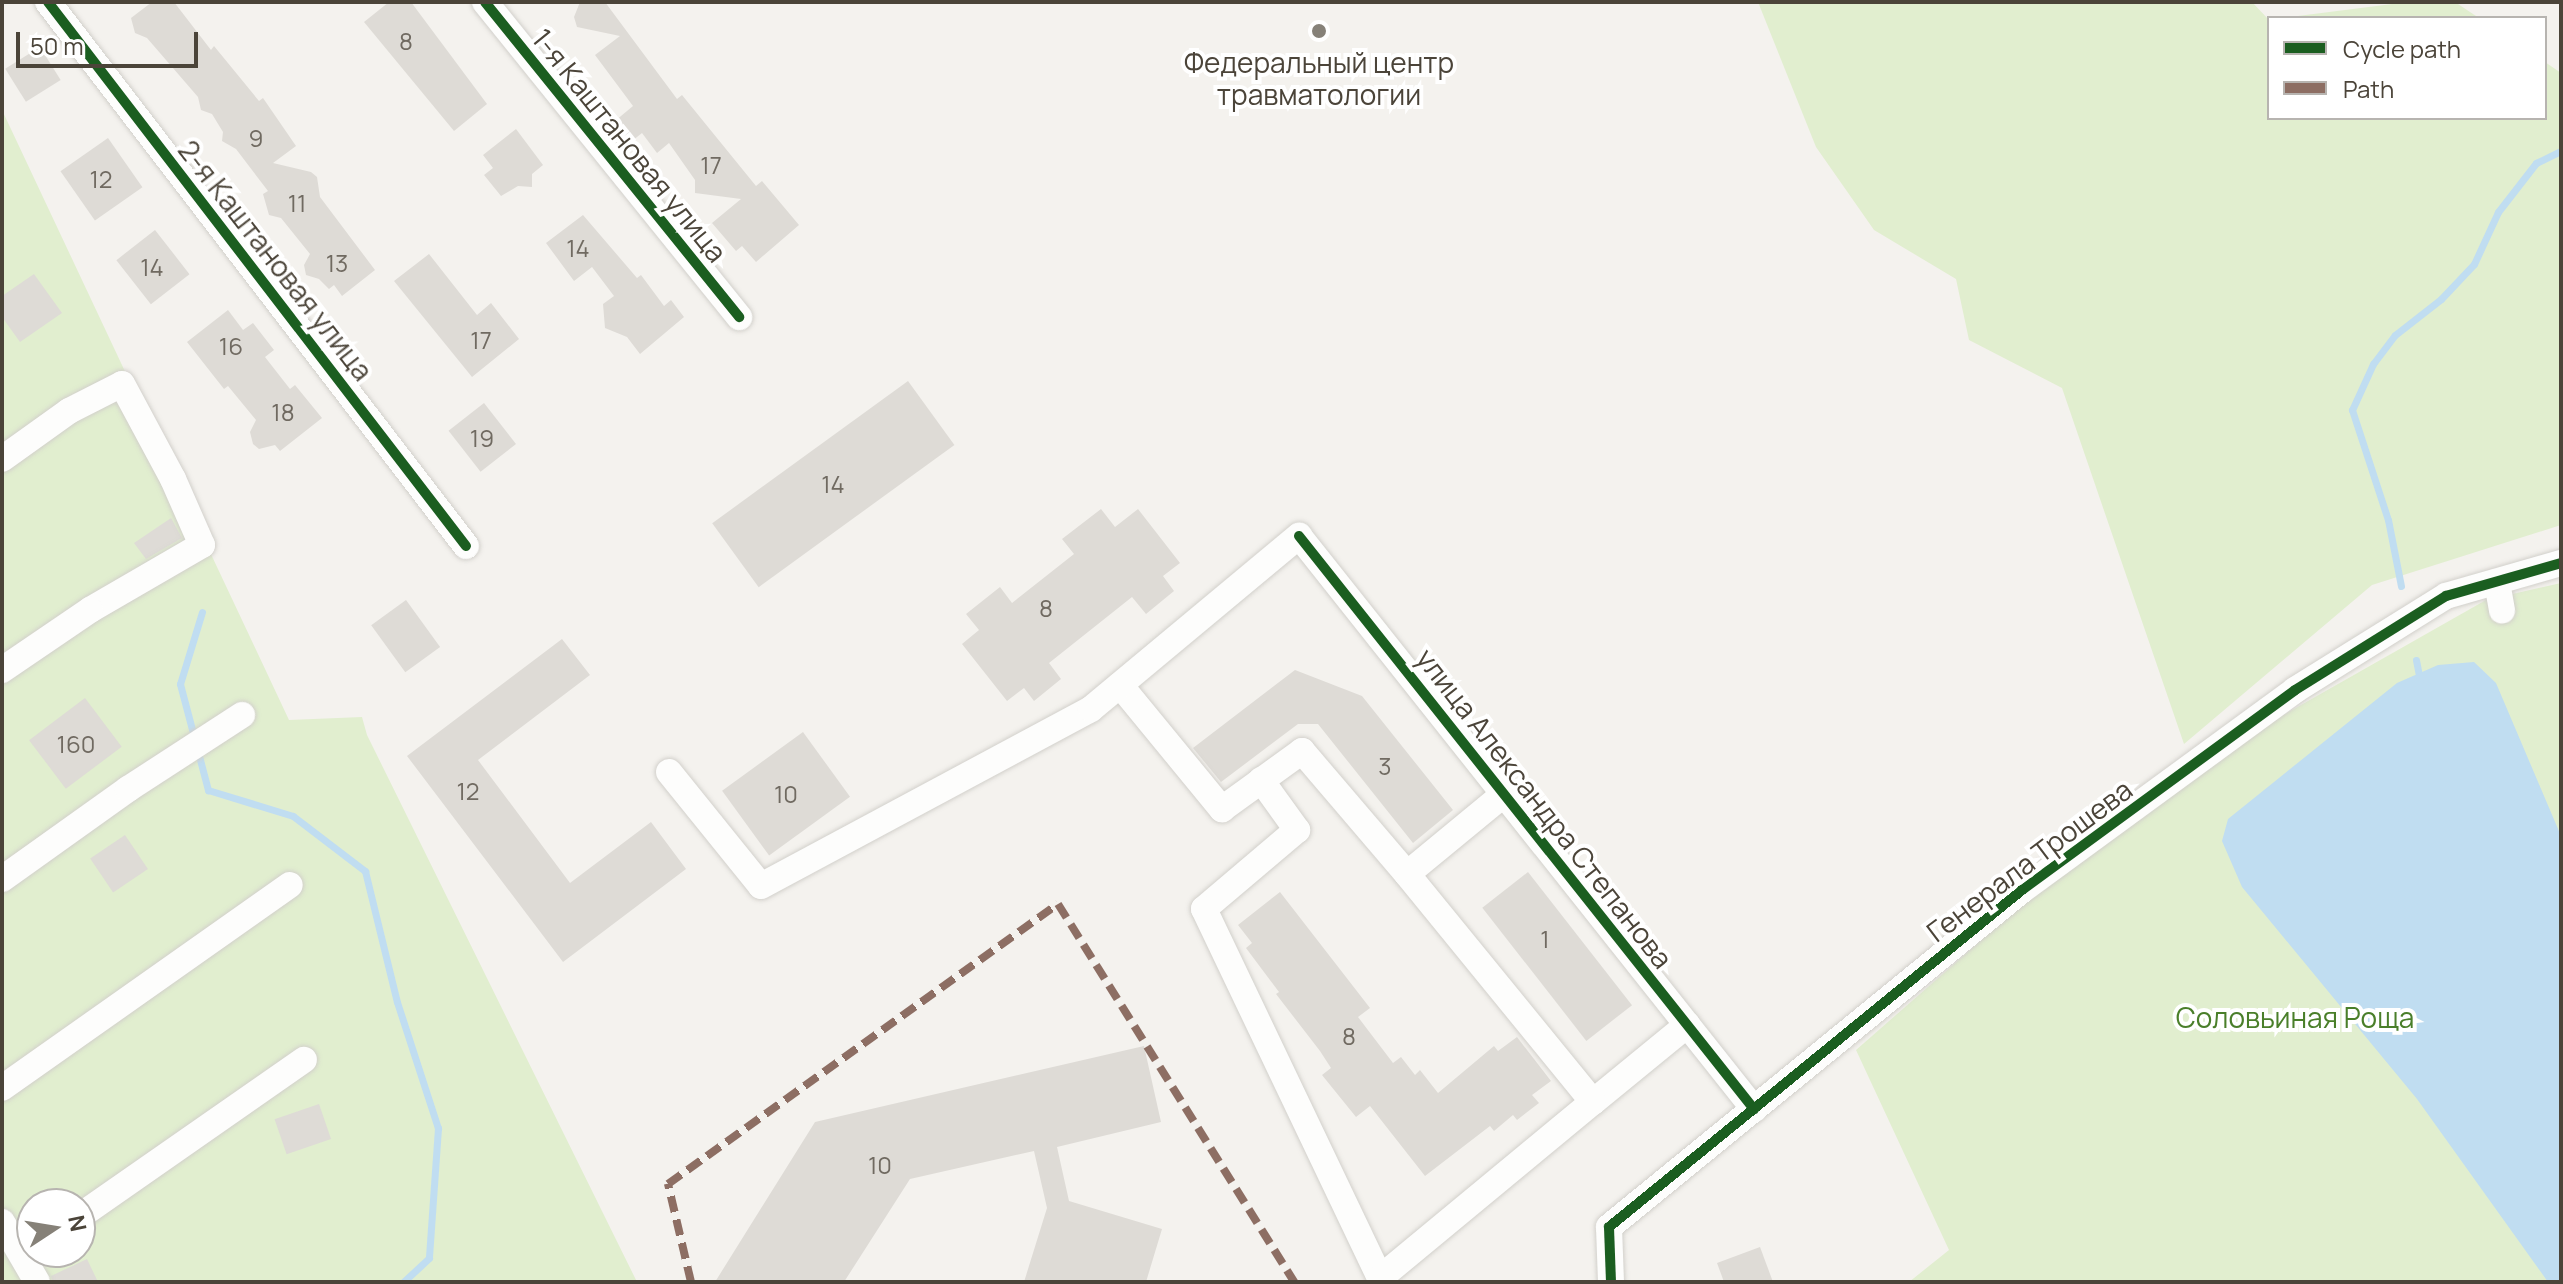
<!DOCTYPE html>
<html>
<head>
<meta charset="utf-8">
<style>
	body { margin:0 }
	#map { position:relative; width:2563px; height:1284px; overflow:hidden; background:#f4f2ee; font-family:Manrope,sans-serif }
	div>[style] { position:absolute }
	.green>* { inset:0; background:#e1eecf }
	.water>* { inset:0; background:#c0ddf1 }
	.stream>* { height:7px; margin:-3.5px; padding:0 3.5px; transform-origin:3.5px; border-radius:3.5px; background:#c0ddf1 }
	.building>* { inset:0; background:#dedbd6; transform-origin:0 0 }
	.roads { filter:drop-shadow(0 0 2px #d2d0cb) drop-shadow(0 0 2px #d2d0cb) }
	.minor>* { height:26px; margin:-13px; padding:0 13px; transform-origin:13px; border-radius:13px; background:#fdfdfc }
	.quiet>* { height:8px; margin-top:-4px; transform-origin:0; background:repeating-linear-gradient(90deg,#8d6e63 0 16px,transparent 0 24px) }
	.cycleway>* { height:10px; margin:-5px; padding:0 5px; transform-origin:5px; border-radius:5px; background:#1b5e20 }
	.dots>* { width:22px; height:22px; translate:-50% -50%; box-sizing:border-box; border:4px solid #fff; border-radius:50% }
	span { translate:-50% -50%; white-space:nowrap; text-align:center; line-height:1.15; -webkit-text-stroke:8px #fff; paint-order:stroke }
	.number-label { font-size:24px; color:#706a61 }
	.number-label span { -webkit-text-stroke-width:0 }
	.poi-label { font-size:28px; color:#4b4439 }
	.street-label { font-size:28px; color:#4b4439 }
	.park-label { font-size:28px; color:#4a7f2a }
	.frame { position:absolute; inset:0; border:4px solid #4b4439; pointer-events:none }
	.legend { position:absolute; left:2267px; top:16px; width:280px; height:104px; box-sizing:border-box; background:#fff; border:2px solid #b7b4b0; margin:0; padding:10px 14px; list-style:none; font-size:24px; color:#4b4439 }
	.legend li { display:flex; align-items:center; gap:16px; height:40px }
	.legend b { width:40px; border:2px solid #b7b4b0 }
	.north { position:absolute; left:16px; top:1188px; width:80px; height:80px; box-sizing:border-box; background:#fff; border:2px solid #b7b4b0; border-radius:50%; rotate:78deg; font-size:22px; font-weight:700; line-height:32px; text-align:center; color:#4b4439 }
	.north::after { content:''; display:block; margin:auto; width:28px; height:36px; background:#868178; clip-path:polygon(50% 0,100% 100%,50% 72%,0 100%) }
	.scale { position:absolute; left:16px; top:32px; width:182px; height:36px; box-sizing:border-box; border:4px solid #4b4439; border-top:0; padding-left:10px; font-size:24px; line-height:28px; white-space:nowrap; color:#4b4439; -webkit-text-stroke:6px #fff; paint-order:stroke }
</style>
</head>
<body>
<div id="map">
	<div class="green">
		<i style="clip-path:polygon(1758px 2px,2252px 2px,2269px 20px,2269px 118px,2545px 118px,2545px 62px,2561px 73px,2561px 525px,2372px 585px,2184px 744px,2062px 388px,1969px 340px,1956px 279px,1874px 230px,1816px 147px)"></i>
		<i style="clip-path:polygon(2408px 2px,2455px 2px,2479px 18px,2283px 18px)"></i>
		<i style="clip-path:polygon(evenodd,2px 110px,289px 720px,362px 717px,367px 735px,637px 1282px,2px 1282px,2px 110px,32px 1204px,80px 1204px,80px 1252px,32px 1252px,32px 1204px)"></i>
		<i style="clip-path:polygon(2561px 583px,2561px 1282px,1909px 1282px,1949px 1250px,1856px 1050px,2155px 788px,2486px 600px)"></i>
	</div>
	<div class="water">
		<i style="clip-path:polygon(2474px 662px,2496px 683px,2561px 836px,2561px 1282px,2548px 1282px,2417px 1099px,2242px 887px,2222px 841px,2228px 819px,2397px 683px,2438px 665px)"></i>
	</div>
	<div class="stream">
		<i style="left:2401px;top:586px;width:67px;rotate:-101.1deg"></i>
		<i style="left:2388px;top:520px;width:116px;rotate:-108.1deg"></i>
		<i style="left:2352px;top:410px;width:51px;rotate:-65.5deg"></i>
		<i style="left:2373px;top:364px;width:36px;rotate:-53deg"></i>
		<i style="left:2395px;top:335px;width:58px;rotate:-38deg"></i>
		<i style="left:2441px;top:299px;width:48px;rotate:-46.7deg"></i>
		<i style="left:2474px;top:264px;width:57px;rotate:-65.2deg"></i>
		<i style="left:2498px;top:212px;width:62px;rotate:-52.2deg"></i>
		<i style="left:2536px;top:163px;width:28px;rotate:-26deg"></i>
		<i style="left:202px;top:612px;width:75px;rotate:107deg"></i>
		<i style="left:180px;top:684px;width:110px;rotate:75.2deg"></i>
		<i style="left:208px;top:790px;width:89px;rotate:17deg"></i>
		<i style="left:293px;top:816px;width:91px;rotate:37.4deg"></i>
		<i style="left:365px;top:871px;width:135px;rotate:76.3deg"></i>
		<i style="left:397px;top:1002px;width:133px;rotate:72deg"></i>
		<i style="left:438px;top:1128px;width:130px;rotate:94deg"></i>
		<i style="left:429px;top:1258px;width:35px;rotate:137deg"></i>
		<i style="left:2416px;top:660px;width:21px;rotate:79deg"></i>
	</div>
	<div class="building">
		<i style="clip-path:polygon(152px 2px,174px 2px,211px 50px,214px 46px,259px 101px,263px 98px,296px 146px,273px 163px,311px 172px,317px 177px,320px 197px,375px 270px,342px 296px,334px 285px,329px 289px,319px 279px,306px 275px,304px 265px,310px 254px,281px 218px,269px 215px,263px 194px,268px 191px,236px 149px,222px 141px,223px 132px,212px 114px,201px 110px,198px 97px,147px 38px,135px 33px,131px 18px)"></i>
		<i style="clip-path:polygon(389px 2px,411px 2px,487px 104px,454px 131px,364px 22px)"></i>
		<i style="clip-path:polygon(580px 2px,605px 2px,677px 99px,682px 95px,756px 186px,762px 181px,799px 225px,756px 262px,742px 246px,736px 251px,712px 223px,741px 199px,695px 193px,695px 180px,669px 143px,657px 153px,642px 133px,632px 141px,615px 121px,633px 106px,595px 55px,620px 36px,577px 27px,574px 17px)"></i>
		<i style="left:40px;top:47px;width:39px;height:41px;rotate:58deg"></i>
		<i style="clip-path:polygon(516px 129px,543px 165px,532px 174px,532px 187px,518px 186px,501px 196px,484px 175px,493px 168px,483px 155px)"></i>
		<i style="left:108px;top:138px;width:60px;height:58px;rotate:55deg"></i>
		<i style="clip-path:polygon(583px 215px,637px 278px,641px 275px,664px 306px,671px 300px,684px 317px,640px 354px,627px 337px,605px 328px,603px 304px,614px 296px,592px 267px,574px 281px,546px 243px)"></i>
		<i style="left:155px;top:230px;width:56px;height:49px;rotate:52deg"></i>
		<i style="clip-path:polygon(429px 254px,477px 315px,491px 303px,519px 339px,472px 377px,394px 281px)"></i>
		<i style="clip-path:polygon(34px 274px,62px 313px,20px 342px,2px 317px,2px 296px)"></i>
		<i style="clip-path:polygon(228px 310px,243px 330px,253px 323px,274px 350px,265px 357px,290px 389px,295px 385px,322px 418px,280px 451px,275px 445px,259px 449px,253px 444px,250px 432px,256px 420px,228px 386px,224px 389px,187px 342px)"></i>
		<i style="left:908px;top:381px;width:79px;height:242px;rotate:54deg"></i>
		<i style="left:484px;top:403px;width:52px;height:45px;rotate:52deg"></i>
		<i style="clip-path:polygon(1101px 509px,1115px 527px,1138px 509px,1180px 563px,1163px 576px,1174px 591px,1146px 614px,1132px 597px,1049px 663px,1061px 679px,1034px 701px,1024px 688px,1007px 701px,962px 644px,979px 630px,966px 614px,1000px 587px,1012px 603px,1074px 554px,1062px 539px)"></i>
		<i style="clip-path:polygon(171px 518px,182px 538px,146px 559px,134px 543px)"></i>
		<i style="left:406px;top:600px;width:58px;height:43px;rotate:54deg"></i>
		<i style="clip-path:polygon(562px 639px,590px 675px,478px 760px,570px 883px,651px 822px,686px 869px,563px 962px,407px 756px)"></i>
		<i style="clip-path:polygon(1295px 670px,1362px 696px,1453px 810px,1413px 843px,1318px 724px,1298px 724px,1221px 782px,1193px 748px)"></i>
		<i style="left:85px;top:698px;width:61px;height:70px;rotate:53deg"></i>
		<i style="left:803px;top:732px;width:80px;height:100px;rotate:54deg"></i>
		<i style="left:125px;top:835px;width:41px;height:42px;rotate:56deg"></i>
		<i style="left:1528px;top:872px;width:169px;height:58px;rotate:52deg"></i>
		<i style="clip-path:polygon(1280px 892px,1370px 1008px,1358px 1017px,1393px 1063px,1401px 1057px,1415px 1075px,1420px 1070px,1438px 1093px,1494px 1046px,1498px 1051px,1517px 1037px,1551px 1081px,1532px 1095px,1539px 1103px,1517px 1120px,1513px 1115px,1494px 1131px,1490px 1126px,1425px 1176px,1370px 1106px,1356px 1117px,1322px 1075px,1331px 1068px,1320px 1051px,1276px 994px,1279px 992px,1246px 948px,1252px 943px,1238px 925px)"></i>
		<i style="clip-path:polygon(1144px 1046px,1161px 1122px,1057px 1147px,1069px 1201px,1162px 1229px,1146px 1282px,1024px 1282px,1047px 1208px,1034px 1151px,910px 1179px,844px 1282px,715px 1282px,815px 1122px)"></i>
		<i style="left:319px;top:1104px;width:37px;height:47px;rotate:71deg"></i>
		<i style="clip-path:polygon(1760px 1247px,1773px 1282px,1724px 1282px,1717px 1263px)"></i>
		<i style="clip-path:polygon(87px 1259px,98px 1282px,53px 1282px,51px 1276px)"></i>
	</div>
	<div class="roads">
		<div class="minor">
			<i style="left:48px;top:2px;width:686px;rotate:52.46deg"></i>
			<i style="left:485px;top:2px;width:405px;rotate:51.1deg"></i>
			<i style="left:2px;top:459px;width:82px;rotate:-35.6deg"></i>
			<i style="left:69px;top:411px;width:59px;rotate:-27deg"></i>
			<i style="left:122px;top:384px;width:108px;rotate:61.8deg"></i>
			<i style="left:173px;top:479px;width:72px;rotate:66.3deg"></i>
			<i style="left:202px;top:545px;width:129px;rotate:149.9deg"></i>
			<i style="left:90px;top:610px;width:107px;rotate:145.7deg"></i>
			<i style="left:2497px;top:582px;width:29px;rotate:80deg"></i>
			<i style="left:1120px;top:685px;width:161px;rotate:50.6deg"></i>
			<i style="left:1222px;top:809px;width:99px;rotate:-35.9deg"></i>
			<i style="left:1302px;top:751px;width:162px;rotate:49.5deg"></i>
			<i style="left:1407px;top:874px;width:126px;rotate:-39.5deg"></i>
			<i style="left:669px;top:772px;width:146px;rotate:51.1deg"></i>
			<i style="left:761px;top:886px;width:374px;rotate:-28.2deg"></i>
			<i style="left:1091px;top:709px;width:271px;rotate:-39.8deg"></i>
			<i style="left:1299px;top:536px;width:732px;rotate:51.55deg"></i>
			<i style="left:1261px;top:780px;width:62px;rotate:54.2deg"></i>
			<i style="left:1297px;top:830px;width:122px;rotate:139.7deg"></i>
			<i style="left:1204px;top:909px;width:413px;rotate:64.5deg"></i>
			<i style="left:2px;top:879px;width:155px;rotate:-35.5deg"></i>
			<i style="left:128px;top:789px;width:136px;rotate:-33deg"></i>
			<i style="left:2px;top:1088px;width:352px;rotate:-35.2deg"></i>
			<i style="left:1593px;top:1102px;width:122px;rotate:-39.3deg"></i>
			<i style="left:80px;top:1216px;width:273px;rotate:-34.9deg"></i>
			<i style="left:2px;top:1222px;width:69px;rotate:59.7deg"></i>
			<i style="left:1380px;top:1278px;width:276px;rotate:-39.6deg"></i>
			<i style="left:1593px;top:1102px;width:294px;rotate:-129.2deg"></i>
			<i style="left:1611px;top:1282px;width:55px;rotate:-92.1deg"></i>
			<i style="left:1609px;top:1227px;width:533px;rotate:-39.21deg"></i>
			<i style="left:2022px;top:890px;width:338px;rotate:-36.2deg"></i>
			<i style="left:2295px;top:690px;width:178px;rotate:-31.9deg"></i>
			<i style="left:2446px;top:596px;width:120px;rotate:-16deg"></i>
		</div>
	</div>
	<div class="quiet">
		<i style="left:691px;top:1282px;width:101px;rotate:-103.2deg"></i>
		<i style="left:668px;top:1184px;width:480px;rotate:-35.7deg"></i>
		<i style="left:1058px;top:904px;width:446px;rotate:58deg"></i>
	</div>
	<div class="cycleway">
		<i style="left:48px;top:2px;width:686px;rotate:52.46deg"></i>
		<i style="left:485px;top:2px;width:405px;rotate:51.1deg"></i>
		<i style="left:1299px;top:536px;width:732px;rotate:51.55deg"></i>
		<i style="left:1611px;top:1282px;width:55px;rotate:-92.1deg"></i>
		<i style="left:1609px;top:1227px;width:533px;rotate:-39.21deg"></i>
		<i style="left:2022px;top:890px;width:338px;rotate:-36.2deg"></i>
		<i style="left:2295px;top:690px;width:178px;rotate:-31.9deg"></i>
		<i style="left:2446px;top:596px;width:120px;rotate:-16deg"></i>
	</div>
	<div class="dots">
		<i style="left:1319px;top:31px;background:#868178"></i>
	</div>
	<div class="number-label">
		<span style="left:406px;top:41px">8</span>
		<span style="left:256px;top:138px">9</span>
		<span style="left:711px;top:165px">17</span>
		<span style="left:101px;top:179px">12</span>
		<span style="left:297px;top:203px">11</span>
		<span style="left:578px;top:248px">14</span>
		<span style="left:337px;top:263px">13</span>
		<span style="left:152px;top:267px">14</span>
		<span style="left:481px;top:340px">17</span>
		<span style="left:231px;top:346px">16</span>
		<span style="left:283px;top:412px">18</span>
		<span style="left:482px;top:438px">19</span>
		<span style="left:833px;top:484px">14</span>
		<span style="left:1046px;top:608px">8</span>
		<span style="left:76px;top:744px">160</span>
		<span style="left:1385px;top:766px">3</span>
		<span style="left:468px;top:791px">12</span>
		<span style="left:786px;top:794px">10</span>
		<span style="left:1545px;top:939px">1</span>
		<span style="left:1349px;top:1036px">8</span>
		<span style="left:880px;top:1165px">10</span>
	</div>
	<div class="poi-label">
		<span style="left:1319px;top:78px">Федеральный центр<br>травматологии</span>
	</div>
	<div class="street-label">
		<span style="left:630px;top:145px;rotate:51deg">1-я Каштановая улица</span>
		<span style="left:276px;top:260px;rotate:52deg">2-я Каштановая улица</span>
		<span style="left:1545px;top:808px;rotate:52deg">улица Александра Степанова</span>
		<span style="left:2029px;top:860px;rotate:-37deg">Генерала Трошева</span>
	</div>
	<div class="park-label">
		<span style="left:2295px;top:1017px">Соловьиная Роща</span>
	</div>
	<div class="frame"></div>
	<ul class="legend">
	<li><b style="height:10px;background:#1b5e20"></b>Cycle path</li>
	<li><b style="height:10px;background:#8d6e63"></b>Path</li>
	</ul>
	<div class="north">N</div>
	<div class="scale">50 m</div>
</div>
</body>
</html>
